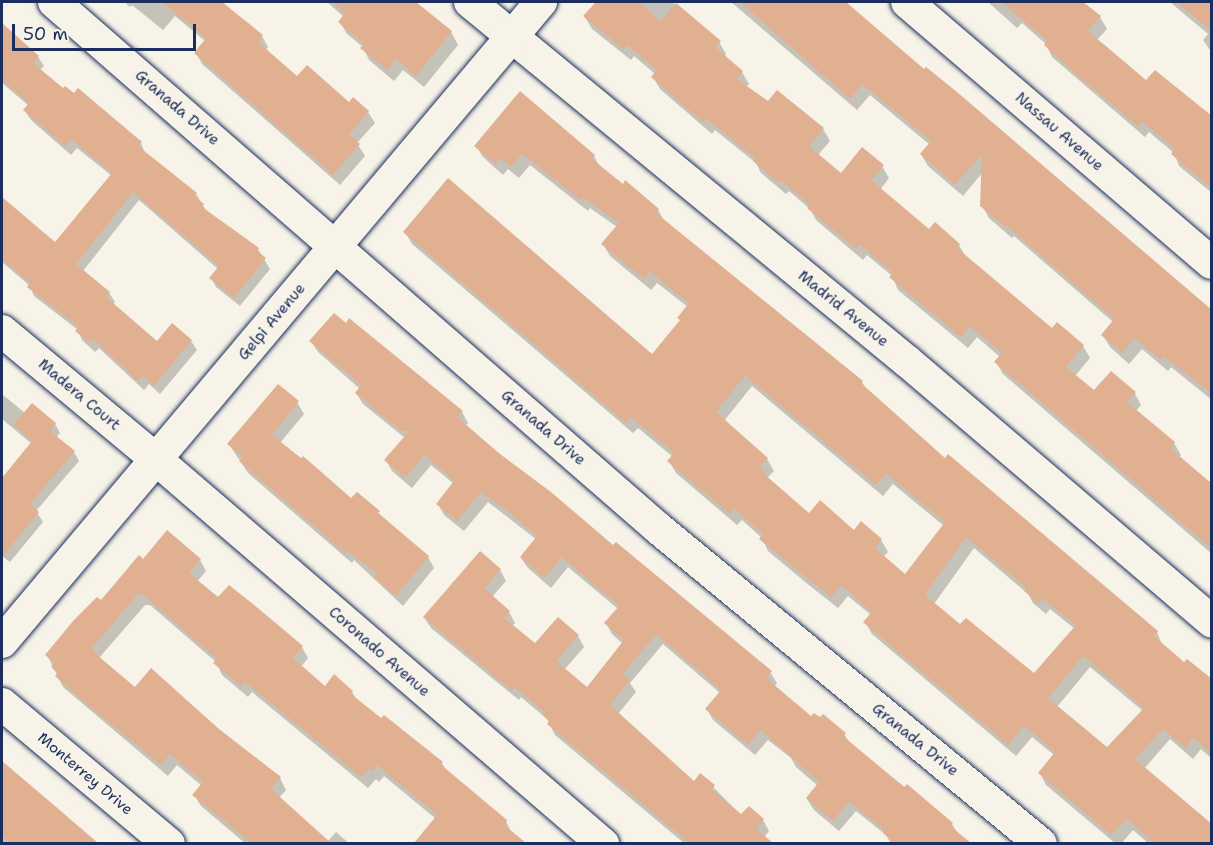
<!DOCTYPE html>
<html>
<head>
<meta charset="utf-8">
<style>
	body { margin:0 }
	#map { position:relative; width:1213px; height:845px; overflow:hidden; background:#f7f3e8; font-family:"Shantell Sans",sans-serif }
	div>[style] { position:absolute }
	.shadow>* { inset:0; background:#0003 }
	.building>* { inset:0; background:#e0b091 }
	.roads { filter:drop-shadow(0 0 2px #1b2f5e) drop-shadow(0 0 2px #1b2f5e) }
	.minor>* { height:32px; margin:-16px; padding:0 16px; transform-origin:16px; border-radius:16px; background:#f7f3e8 }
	span { translate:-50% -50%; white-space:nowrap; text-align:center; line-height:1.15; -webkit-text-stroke:6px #f7f3e8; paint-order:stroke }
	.street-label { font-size:15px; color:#1b2f5e }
	.frame { position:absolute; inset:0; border:3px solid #1b2f5e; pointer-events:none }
	.scale { position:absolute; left:12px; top:24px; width:184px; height:27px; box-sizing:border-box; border:3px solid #1b2f5e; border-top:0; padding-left:8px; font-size:18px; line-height:21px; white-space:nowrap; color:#1b2f5e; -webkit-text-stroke:4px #f7f3e8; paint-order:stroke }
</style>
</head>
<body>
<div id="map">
	<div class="shadow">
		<i style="clip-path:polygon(124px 2px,224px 2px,222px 4px,262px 36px,268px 47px,266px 50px,297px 78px,349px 104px,353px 99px,368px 112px,375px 123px,357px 143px,365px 156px,340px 185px,202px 64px,196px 53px,205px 41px,175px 16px,163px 30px,132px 5px,130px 7px)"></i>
		<i style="clip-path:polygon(327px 2px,414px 2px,451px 32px,458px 45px,424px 87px,403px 70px,394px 81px,369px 60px,363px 47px,347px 34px,340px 22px,344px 17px)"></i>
		<i style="clip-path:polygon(598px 2px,672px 2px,719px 42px,726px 54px,724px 57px,742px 72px,749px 84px,746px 87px,768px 103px,823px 129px,830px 141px,818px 155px,841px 175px,882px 166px,889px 178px,880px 190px,930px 231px,959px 245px,966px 257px,1052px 330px,1083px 346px,1090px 358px,1075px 376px,1095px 392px,1134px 392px,1141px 405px,1136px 411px,1174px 443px,1181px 455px,1178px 458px,1208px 483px,1212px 478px,1212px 554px,1003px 374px,996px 362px,1000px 357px,977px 337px,968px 348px,898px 290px,892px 276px,867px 255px,863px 260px,816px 220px,810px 209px,789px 191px,786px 194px,761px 173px,756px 163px,715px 130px,712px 134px,660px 89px,653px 77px,655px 74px,634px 56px,631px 60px,592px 29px,585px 17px)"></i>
		<i style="clip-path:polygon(731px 2px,843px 2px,1212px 311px,1212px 400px,1171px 367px,1168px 371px,1142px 349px,1129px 364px,1110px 347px,1103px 335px,1113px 322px,1014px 236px,1012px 238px,989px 218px,982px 205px,983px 172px,963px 196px,928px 166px,921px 154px,930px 145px,870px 95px,857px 110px)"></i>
		<i style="clip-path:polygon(988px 2px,1081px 2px,1100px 17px,1107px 29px,1097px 40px,1146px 82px,1212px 116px,1212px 193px,1179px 166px,1174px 153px,1149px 132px,1145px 137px,1052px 57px,1046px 44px,1022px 23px,1017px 28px)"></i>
		<i style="clip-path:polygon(1170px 2px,1212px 2px,1212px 53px,1203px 40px,1208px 34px)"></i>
		<i style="clip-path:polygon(2px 31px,38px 57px,44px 66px,40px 70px,64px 90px,141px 143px,145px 153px,196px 194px,207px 212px,258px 249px,270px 269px,240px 306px,216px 287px,211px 278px,218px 269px,139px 200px,83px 271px,109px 293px,115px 302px,112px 305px,157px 343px,191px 341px,197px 350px,160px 394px,149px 384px,144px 390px,99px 348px,95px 352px,82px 340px,78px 330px,34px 296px,30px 286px,2px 262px,2px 199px,55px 244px,112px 176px,77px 148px,71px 155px,31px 120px,25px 111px,29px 106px,2px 83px)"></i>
		<i style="clip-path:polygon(evenodd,476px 146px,594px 156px,601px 169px,658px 210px,665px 222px,862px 382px,867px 390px,946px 460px,1157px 632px,1162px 645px,1185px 664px,1212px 681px,1212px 759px,1201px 749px,1193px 759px,1170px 739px,1144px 769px,1212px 835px,1212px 844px,1149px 844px,1133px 830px,1121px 844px,1116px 844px,1046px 785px,1040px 773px,1054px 755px,1032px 737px,1016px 756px,872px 634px,865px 622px,871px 615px,848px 596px,838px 608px,810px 586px,768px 551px,762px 538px,742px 520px,737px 525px,676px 473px,669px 461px,673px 457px,638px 428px,633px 433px,412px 244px,405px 232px,652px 356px,681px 321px,688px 307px,657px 283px,651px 290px,610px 256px,603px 244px,617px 227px,590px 208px,588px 211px,530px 165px,519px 178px,508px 169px,503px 175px,483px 157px,476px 146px,752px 386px,883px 496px,893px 484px,944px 526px,906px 576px,883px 557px,888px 552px,881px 540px,861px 523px,854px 532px,809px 515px,767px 478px,774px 471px,767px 459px,724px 421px,752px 386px,476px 146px,974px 548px,1028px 594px,1033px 603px,1046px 614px,1050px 609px,1075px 629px,1034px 675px,961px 626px,934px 604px,974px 548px,476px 146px,1090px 667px,1143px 711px,1108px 749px,1057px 707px,1090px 667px)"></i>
		<i style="clip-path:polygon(311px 341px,462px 412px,468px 423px,465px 426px,770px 672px,777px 683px,774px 687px,811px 718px,844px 734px,851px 745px,952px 824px,958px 834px,969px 844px,891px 844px,886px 835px,856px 811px,839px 831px,814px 810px,807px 799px,818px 786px,796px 767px,791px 758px,768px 740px,755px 755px,713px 720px,707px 709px,720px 693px,663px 644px,630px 683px,636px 692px,618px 714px,694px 783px,701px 775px,742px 816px,749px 808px,763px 820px,769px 831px,763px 839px,767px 844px,685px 844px,555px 735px,547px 719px,521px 697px,519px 700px,431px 628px,424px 617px,500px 570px,506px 581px,492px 597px,509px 612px,515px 623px,512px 626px,536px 645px,578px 636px,584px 647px,564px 670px,587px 689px,623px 644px,612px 634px,606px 623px,618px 609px,568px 567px,551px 588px,528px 568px,521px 558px,537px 540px,488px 502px,464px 531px,444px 515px,438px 504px,454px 484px,431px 465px,412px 488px,392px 471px,386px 460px,405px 438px,363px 404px,356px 393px,360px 389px,318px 352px)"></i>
		<i style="clip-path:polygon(2px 394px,25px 413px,55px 424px,60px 433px,56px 438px,74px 452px,79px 461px,36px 511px,43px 522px,10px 562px,3px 557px,2px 559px,2px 481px,32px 444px,2px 419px)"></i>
		<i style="clip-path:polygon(297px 402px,304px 414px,280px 443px,352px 500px,357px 494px,428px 557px,434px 568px,403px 606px,354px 560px,352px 563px,248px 473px,229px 444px)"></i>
		<i style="clip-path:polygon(200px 560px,206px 571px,197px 582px,218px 599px,302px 647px,308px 658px,301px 667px,325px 688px,352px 692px,358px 702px,442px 763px,447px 772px,506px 821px,512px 834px,523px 844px,425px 844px,422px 837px,436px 819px,384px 776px,379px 782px,376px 779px,368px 788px,252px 692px,248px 697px,222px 675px,216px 662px,150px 605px,145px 605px,99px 658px,135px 689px,218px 730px,280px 778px,286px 790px,279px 798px,327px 842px,336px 832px,350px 844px,246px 844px,201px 806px,194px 795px,202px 786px,177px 765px,168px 776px,63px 687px,47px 655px,143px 561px)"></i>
		<i style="clip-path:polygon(2px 762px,96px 844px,2px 844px)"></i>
	</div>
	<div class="building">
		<i style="clip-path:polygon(162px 2px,222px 2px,263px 35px,258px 42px,297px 76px,307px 65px,349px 102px,353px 97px,369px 111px,349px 135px,360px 144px,333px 175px,194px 53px,206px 38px)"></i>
		<i style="clip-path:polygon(332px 2px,416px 2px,452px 31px,416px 76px,396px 59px,387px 70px,360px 48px,364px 44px,338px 22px,345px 13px)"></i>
		<i style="clip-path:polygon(596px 2px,639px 2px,661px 21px,676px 3px,721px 41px,715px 47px,743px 71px,737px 79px,768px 101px,777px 90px,824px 128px,809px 146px,841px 173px,862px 147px,884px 165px,871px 180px,929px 229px,935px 222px,960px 244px,957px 248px,1052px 328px,1057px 322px,1084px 345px,1066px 367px,1094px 390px,1111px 371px,1136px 392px,1127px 402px,1175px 442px,1170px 448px,1212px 484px,1212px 549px,994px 362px,1002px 353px,970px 326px,961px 337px,889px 277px,893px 273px,859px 244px,856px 249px,807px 208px,810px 205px,781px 180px,779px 183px,753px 161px,755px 158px,707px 119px,704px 123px,651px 77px,657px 70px,627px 45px,623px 49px,583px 16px)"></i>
		<i style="clip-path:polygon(740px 2px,846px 2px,924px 69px,926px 67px,957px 92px,1212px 310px,1212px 394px,1164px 356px,1161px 360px,1134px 338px,1122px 353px,1101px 335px,1114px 319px,1006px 225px,1005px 227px,980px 206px,982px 154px,955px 185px,920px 154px,931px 141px,862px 84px,850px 99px)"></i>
		<i style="clip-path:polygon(1001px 2px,1083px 2px,1101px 16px,1088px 31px,1146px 80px,1155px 70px,1212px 116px,1212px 189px,1171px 154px,1175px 149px,1142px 121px,1138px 126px,1079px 77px,1044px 45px,1047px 40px)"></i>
		<i style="clip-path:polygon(1176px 2px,1212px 2px,1212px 31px)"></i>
		<i style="clip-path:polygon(2px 23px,39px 56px,33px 63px,63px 88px,65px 86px,74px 93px,78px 88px,142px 142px,138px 146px,197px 193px,194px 196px,204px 204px,202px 207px,259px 248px,257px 251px,266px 258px,234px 298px,209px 278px,219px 266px,133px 192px,76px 264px,110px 292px,106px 297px,157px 341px,172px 323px,192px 340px,154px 386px,143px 376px,138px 381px,93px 339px,90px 343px,75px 331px,79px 327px,27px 287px,30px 283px,2px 259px,2px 197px,55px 242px,112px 173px,71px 139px,65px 146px,23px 110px,29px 103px,2px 80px)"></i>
		<i style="clip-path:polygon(evenodd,520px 91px,595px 155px,592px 159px,623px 184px,625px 180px,659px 209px,656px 213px,863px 381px,861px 383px,945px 458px,948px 454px,1158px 631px,1154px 636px,1184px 662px,1187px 659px,1212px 679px,1212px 754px,1193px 738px,1186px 748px,1163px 729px,1135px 759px,1212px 824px,1212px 843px,1155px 843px,1126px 819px,1111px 835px,1038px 773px,1055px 752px,1024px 726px,1008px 745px,863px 622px,872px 612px,841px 585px,831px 597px,802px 574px,759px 539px,763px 534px,734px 509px,730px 514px,667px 461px,674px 453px,631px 417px,626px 423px,403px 232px,448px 178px,652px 354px,680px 320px,677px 318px,689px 303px,650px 272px,644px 279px,601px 244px,619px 223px,583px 197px,581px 200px,522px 154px,511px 167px,500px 158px,496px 164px,474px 146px,520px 91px,745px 376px,876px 485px,886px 473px,945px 522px,905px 574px,875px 548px,882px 539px,861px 521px,854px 530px,820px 500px,809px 513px,764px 474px,766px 472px,760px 467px,768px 458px,716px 412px,745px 376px,520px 91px,966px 537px,1027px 588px,1024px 591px,1039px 603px,1042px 598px,1076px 625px,1034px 673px,966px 618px,960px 624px,925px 595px,966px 537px,520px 91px,1083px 656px,1144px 708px,1107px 747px,1048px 698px,1083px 656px)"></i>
		<i style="clip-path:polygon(334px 313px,346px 323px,349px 318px,463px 411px,457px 417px,500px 454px,551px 492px,613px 545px,616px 542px,772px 671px,766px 678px,811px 716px,814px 713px,820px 717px,823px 714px,846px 733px,843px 736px,904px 787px,907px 784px,953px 823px,950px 826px,971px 843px,895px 843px,883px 833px,885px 831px,849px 801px,833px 821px,806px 798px,819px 782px,761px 730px,748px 745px,705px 709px,721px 690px,656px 634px,623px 674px,630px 680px,610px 705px,694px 781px,700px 773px,715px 785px,712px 790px,741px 814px,749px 806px,764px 819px,756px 829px,773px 843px,690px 843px,676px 832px,547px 724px,549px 721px,543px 715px,545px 713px,515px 687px,512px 691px,423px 617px,480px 551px,501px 569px,484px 588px,510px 611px,504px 618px,535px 643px,558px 617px,579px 635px,556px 661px,587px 687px,624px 640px,604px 623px,619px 606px,562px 557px,544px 578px,520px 557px,537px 536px,505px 509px,481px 492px,457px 521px,436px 504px,454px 481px,425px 455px,405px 478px,384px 460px,410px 430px,401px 431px,355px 393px,361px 385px,309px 341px)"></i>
		<i style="clip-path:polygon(278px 384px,299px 401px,272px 435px,301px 458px,303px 456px,351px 498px,357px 492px,380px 511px,378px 513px,429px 556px,396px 596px,374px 577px,377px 574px,347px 550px,345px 553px,239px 461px,243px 457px,227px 444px)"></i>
		<i style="clip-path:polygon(32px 403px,56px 423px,50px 431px,75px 451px,30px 504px,39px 512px,2px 557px,2px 478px,32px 441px,13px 425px)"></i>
		<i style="clip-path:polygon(167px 530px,201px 559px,189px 573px,218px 597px,229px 585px,259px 609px,303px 646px,293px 658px,325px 686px,334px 674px,353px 691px,351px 694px,381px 718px,384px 715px,443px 762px,440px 764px,507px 820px,504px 825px,526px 843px,414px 843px,437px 815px,377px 765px,372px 771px,369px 769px,361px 777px,245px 682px,241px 686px,213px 663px,217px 659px,142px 594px,138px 594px,92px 648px,97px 655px,135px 687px,151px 668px,219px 729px,281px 777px,271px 789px,331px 843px,252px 843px,192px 795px,203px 782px,170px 754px,161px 765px,90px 707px,55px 676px,58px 673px,51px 667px,55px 663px,45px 655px,73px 621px,97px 597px,101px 600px,139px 555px,143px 559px)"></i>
		<i style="clip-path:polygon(2px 761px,55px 806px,98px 843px,11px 843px,2px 836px)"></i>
	</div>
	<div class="roads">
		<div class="minor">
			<i style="left:54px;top:2px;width:802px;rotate:41.06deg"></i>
			<i style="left:659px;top:529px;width:495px;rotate:39.5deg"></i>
			<i style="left:470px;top:2px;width:567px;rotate:39.42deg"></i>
			<i style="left:908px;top:362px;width:400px;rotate:40.5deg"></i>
			<i style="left:907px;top:2px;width:401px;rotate:40.6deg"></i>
			<i style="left:2px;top:331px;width:202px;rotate:39.8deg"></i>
			<i style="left:157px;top:460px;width:589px;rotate:40.73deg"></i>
			<i style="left:2px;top:642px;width:837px;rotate:-49.9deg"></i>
			<i style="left:2px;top:704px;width:218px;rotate:40deg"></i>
		</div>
	</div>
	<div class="street-label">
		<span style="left:177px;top:108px;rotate:41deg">Granada Drive</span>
		<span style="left:1059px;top:132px;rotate:41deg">Nassau Avenue</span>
		<span style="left:843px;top:309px;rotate:39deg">Madrid Avenue</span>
		<span style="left:272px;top:322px;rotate:-50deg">Gelpi Avenue</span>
		<span style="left:79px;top:395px;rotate:40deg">Madera Court</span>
		<span style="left:543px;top:428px;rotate:41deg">Granada Drive</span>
		<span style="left:379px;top:652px;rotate:41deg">Coronado Avenue</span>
		<span style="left:915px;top:740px;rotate:39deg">Granada Drive</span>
		<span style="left:85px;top:774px;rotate:40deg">Monterrey Drive</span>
	</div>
	<div class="frame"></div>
	<div class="scale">50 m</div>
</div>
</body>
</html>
